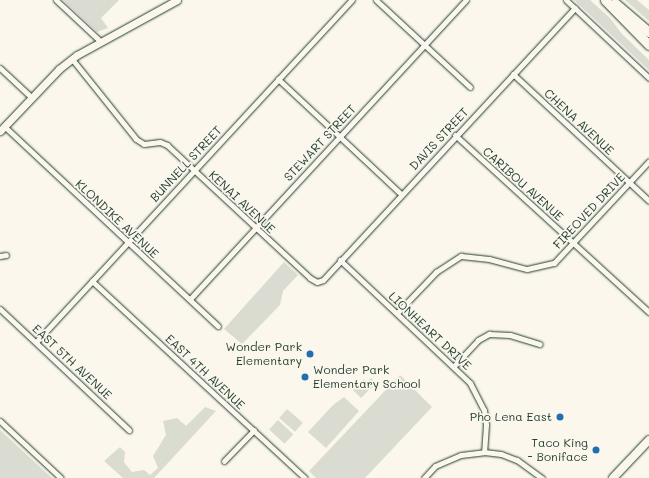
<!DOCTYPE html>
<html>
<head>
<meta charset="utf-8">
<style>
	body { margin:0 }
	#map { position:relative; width:649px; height:478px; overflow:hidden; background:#fbf7ec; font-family:Mali,sans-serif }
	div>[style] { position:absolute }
	.green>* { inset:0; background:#dbdcd1; transform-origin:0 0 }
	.roads { filter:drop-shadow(0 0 1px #1f3d34) drop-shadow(0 0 1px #1f3d34) }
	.street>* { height:5px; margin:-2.5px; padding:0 2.5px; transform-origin:2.5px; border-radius:2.5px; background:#fbf7ec }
	.secondary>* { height:7px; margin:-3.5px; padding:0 3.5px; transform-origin:3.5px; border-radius:3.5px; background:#fbf7ec }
	.primary>* { height:8px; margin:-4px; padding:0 4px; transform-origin:4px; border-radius:4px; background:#fbf7ec }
	.highway>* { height:9px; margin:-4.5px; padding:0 4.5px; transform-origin:4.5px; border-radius:4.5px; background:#fbf7ec }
	.dots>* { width:11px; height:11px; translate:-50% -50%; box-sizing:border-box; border:2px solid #fbf7ec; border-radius:50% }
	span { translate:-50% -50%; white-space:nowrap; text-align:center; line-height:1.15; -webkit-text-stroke:3.5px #fbf7ec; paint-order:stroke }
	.street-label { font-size:12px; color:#1f3d34 }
	.poi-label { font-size:12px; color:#1f3d34 }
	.right { translate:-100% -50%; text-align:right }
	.left { translate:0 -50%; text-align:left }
</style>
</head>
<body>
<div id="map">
	<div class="green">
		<i style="clip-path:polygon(63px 0,119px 0,101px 18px,108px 28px,97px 32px)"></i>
		<i style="clip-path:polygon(574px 0,590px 0,610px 18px,622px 34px,649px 60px,649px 70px)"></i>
		<i style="clip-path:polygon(625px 0,637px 0,649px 10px,649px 21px)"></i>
		<i style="clip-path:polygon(284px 262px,298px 275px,283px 291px,280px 305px,242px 344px,224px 329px)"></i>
		<i style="clip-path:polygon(400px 375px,432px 407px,365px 478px,316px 478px,309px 471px)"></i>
		<i style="clip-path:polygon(371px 378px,376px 383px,361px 398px,353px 390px,364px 379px,367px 382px)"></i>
		<i style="clip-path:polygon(344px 397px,359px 411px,326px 448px,308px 432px,333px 405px)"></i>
		<i style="clip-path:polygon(205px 407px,216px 411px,154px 478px,123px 478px,104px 461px,120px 447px,125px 452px,124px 462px,132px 472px,144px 470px,150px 475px,158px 468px,153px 456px,166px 435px,163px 421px,177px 418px,186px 426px)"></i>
		<i style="left:287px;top:409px;width:21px;height:12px;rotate:41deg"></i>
		<i style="left:278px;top:420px;width:21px;height:13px;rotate:43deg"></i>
		<i style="clip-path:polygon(0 430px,52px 478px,0 478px)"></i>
	</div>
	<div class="roads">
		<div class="street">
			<i style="left:56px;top:0;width:60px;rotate:43deg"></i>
			<i style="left:376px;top:0;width:128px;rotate:42.8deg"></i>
			<i style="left:566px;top:0;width:114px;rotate:43.2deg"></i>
			<i style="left:72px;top:59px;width:102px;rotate:51.3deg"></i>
			<i style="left:136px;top:139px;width:9px;rotate:32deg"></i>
			<i style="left:144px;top:144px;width:16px;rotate:-7deg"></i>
			<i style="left:160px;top:142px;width:8px;rotate:23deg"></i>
			<i style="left:167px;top:145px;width:195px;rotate:42.9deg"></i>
			<i style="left:310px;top:278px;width:8px;rotate:30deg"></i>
			<i style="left:317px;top:282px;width:6px;rotate:-18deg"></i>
			<i style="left:323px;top:280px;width:371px;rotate:-47.2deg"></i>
			<i style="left:0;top:68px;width:42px;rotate:43.1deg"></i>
			<i style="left:513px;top:74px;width:186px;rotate:43deg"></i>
			<i style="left:278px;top:79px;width:168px;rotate:43.1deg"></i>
			<i style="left:4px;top:126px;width:293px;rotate:43.1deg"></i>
			<i style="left:455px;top:135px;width:263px;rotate:42.4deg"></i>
			<i style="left:0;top:256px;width:6px;rotate:-9deg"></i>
			<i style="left:340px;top:260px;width:179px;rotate:43.4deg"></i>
			<i style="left:470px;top:383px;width:30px;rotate:63deg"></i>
			<i style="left:484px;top:410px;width:15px;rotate:82deg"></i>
			<i style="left:486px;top:425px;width:27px;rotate:94deg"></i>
			<i style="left:92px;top:281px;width:290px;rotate:42.8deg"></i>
			<i style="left:190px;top:299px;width:407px;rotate:-47.3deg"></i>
			<i style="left:0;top:309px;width:177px;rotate:43.2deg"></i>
			<i style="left:397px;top:313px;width:57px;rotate:-46.4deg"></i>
			<i style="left:436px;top:272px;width:30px;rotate:-33deg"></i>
			<i style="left:461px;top:256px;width:28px;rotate:6deg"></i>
			<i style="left:489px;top:259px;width:39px;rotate:15deg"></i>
			<i style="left:527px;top:269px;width:28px;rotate:-13deg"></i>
			<i style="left:554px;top:263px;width:139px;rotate:-47deg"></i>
			<i style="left:36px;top:342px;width:466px;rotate:-47.3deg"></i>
			<i style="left:454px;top:366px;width:35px;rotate:-47deg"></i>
			<i style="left:478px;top:340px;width:13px;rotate:-29deg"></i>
			<i style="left:489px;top:334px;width:21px;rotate:3deg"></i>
			<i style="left:510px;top:335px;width:31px;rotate:17deg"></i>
			<i style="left:0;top:421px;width:83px;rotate:43.1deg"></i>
			<i style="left:224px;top:461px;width:43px;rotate:-45.9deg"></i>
			<i style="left:424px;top:478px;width:16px;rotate:-47deg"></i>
			<i style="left:435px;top:466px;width:28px;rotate:-23deg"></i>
			<i style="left:461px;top:455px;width:23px;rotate:-7deg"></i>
			<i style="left:484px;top:452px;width:17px;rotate:7deg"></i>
			<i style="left:501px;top:454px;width:17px;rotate:21deg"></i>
			<i style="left:517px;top:460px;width:31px;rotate:36deg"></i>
		</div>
		<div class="secondary">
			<i style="left:0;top:131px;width:86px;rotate:-46.4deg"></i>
			<i style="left:59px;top:69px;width:23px;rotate:-38deg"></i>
			<i style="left:77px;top:55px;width:114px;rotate:-28.8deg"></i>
		</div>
		<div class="primary">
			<i style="left:613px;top:478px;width:52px;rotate:-46.5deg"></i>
		</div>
		<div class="highway">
			<i style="left:605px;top:0;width:63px;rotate:45.6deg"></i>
			<i style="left:615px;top:3px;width:45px;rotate:40.5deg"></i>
		</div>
	</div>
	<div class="dots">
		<i style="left:310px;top:354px;background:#1f6fb2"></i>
		<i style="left:305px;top:377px;background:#1f6fb2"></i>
		<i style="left:560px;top:417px;background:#1f6fb2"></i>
		<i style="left:596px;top:450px;background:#1f6fb2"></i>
	</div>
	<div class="street-label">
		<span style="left:579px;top:122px;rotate:43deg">CHENA AVENUE</span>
		<span style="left:439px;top:139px;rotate:-47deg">DAVIS STREET</span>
		<span style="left:320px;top:143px;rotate:-47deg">STEWART STREET</span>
		<span style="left:186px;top:164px;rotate:-47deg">BUNNELL STREET</span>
		<span style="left:523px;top:184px;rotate:42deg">CARIBOU AVENUE</span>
		<span style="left:242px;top:202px;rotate:43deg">KENAI AVENUE</span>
		<span style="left:589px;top:211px;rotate:-47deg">FIREOVED DRIVE</span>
		<span style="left:117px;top:219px;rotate:43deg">KLONDIKE AVENUE</span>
		<span style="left:430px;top:331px;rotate:43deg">LIONHEART DRIVE</span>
		<span style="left:72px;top:362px;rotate:43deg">EAST 5TH AVENUE</span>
		<span style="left:205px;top:372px;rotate:43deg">EAST 4TH AVENUE</span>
	</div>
	<div class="poi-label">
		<span class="right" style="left:302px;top:354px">Wonder Park<br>Elementary</span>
		<span class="left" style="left:313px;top:377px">Wonder Park<br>Elementary School</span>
		<span class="right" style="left:552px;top:417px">Pho Lena East</span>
		<span class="right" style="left:588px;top:450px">Taco King<br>- Boniface</span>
	</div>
</div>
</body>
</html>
